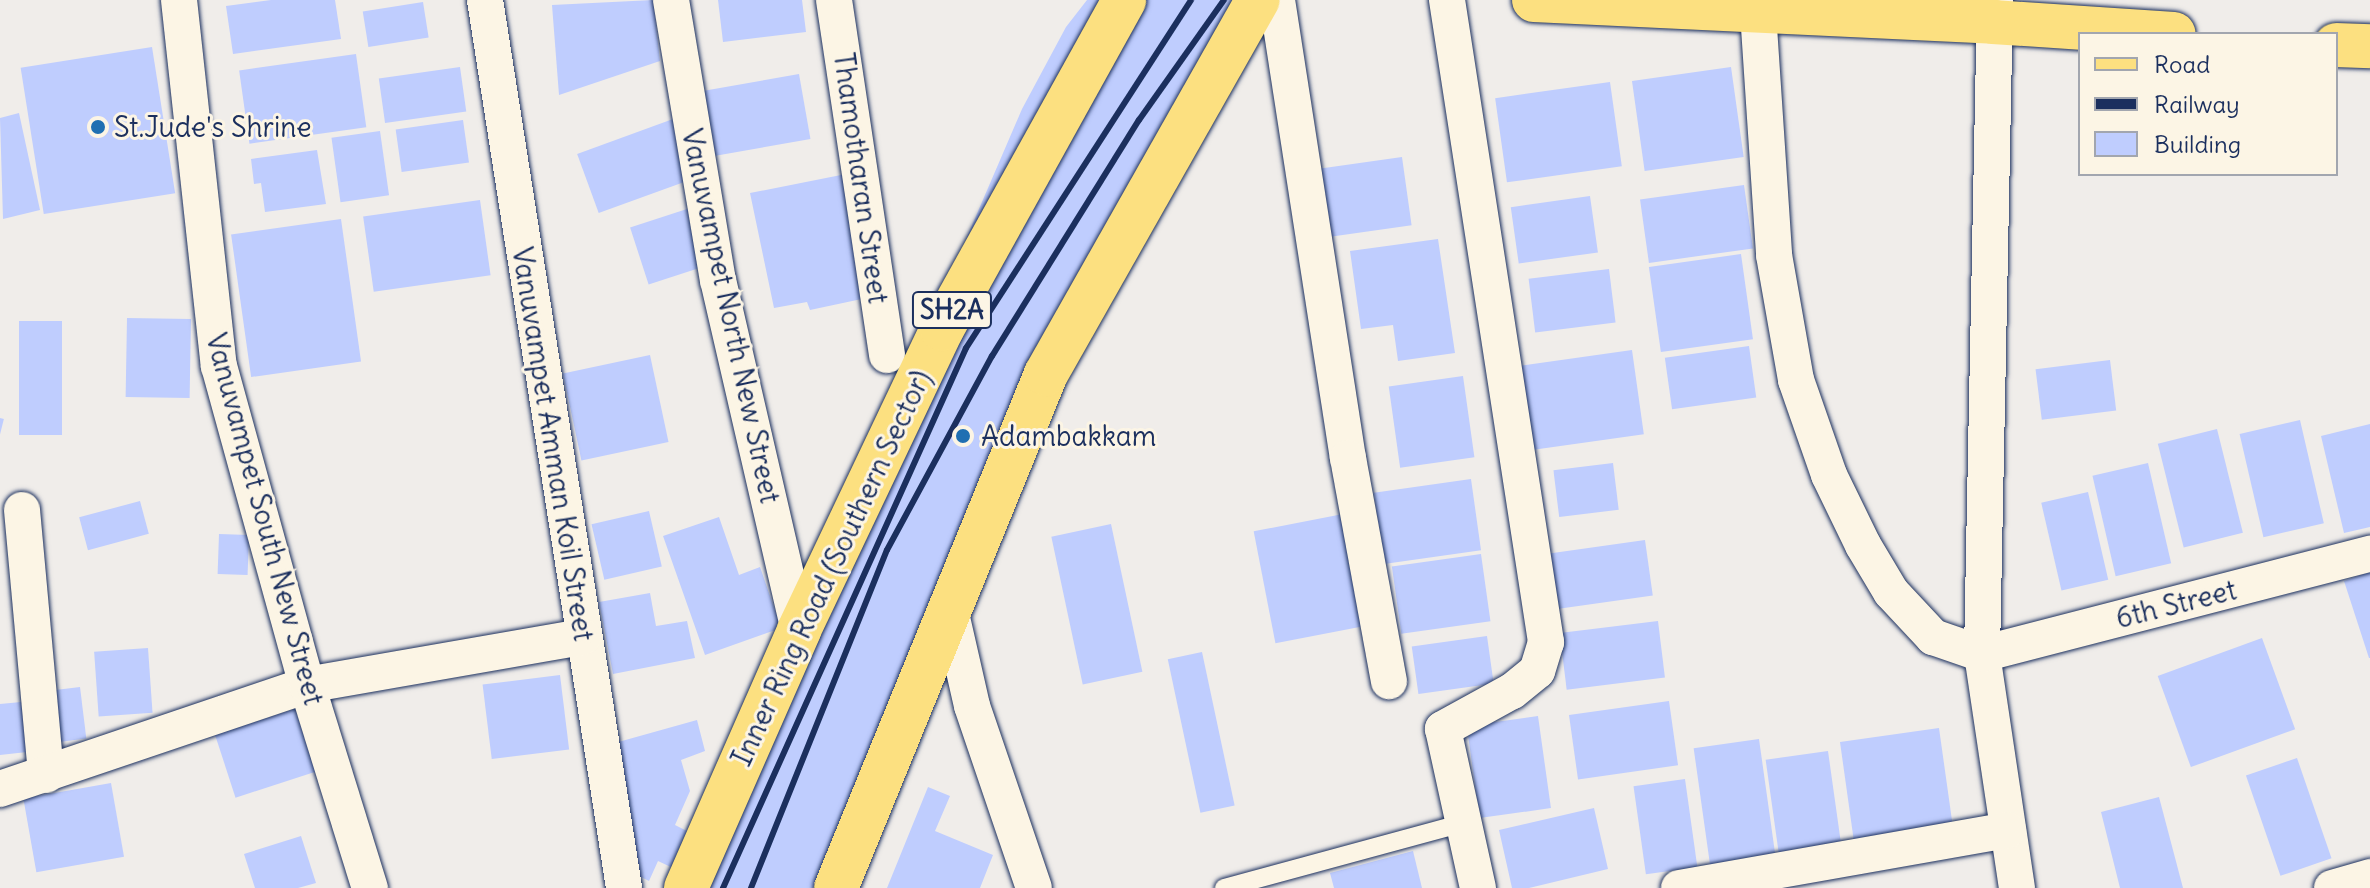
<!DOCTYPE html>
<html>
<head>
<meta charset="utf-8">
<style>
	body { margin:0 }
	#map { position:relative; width:2370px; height:888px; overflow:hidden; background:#f0edea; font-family:Delius,sans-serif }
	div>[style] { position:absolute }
	.building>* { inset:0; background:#bfcdfe; transform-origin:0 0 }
	.roads { filter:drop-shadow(0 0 2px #1b2f5e) drop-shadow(0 0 2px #1b2f5e) }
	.lane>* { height:18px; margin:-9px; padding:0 9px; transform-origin:9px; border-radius:9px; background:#fcf5e5 }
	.street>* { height:36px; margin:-18px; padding:0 18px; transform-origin:18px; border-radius:18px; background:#fcf5e5 }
	.primary>* { height:44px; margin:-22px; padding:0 22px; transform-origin:22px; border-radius:22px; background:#fce080 }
	.rail>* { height:6px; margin:-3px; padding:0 3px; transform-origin:3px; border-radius:3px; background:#1b2f5e }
	.dots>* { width:22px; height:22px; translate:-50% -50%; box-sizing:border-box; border:4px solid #fcf5e5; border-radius:50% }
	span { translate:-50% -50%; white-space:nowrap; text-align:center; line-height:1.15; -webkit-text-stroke:6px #fcf5e5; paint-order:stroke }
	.shield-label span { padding:2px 6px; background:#fcf5e5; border:2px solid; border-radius:6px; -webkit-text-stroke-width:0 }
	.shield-label { font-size:26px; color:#1b2f5e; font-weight:700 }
	.poi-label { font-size:28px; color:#1b2f5e }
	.left { translate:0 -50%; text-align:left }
	.street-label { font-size:28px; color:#1b2f5e }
	.legend { position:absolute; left:2078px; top:32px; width:260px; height:144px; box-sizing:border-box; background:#fcf5e5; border:2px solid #a2a6af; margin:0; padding:10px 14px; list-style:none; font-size:24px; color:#1b2f5e }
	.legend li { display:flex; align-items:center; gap:16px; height:40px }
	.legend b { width:40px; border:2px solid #a2a6af }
</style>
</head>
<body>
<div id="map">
	<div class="building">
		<i style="clip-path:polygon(271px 0,335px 0,341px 39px,233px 54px,226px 6px)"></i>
		<i style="clip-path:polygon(653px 0,660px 61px,559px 95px,552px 5px)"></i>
		<i style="clip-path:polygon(718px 0,802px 0,806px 32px,723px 42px)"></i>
		<i style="clip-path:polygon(1087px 0,1260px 0,1182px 117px,842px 888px,687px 888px,692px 877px,658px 861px,649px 881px,627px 870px,604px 746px,697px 720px,705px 751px,681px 760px,690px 791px,675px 825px,707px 841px,1022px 109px,1066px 27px)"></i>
		<i style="left:423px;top:2px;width:36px;height:61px;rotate:81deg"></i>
		<i style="left:152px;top:47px;width:148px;height:133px;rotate:81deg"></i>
		<i style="left:356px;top:54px;width:74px;height:118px;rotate:82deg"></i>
		<i style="left:460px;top:67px;width:45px;height:82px;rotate:82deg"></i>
		<i style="left:1731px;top:67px;width:91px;height:100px;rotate:82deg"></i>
		<i style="left:799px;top:74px;width:66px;height:102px;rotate:80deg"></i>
		<i style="left:1610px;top:82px;width:85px;height:116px;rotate:82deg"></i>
		<i style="clip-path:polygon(19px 113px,40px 210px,3px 219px,0 118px)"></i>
		<i style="left:673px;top:119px;width:63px;height:102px;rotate:70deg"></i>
		<i style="left:463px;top:120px;width:43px;height:68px;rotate:82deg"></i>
		<i style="left:380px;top:131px;width:65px;height:49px;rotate:82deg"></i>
		<i style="clip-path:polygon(317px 150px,326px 204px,265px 212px,261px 183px,254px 184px,251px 159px)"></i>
		<i style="left:1402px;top:157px;width:69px;height:82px;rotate:82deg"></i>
		<i style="clip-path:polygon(846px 174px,871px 297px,810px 310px,807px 302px,774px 308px,750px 193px)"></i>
		<i style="left:1744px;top:185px;width:64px;height:105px;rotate:82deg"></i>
		<i style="left:1590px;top:196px;width:57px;height:80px;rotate:82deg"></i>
		<i style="left:480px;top:200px;width:76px;height:118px;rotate:82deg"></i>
		<i style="left:690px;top:208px;width:60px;height:63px;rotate:72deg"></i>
		<i style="left:341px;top:219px;width:144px;height:111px;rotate:82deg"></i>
		<i style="clip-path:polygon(1438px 239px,1455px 353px,1398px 361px,1393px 325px,1361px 329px,1350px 251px)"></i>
		<i style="left:1741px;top:254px;width:86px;height:93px;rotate:82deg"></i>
		<i style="left:1609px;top:269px;width:54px;height:81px;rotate:83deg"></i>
		<i style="left:127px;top:318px;width:64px;height:79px;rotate:1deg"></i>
		<i style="left:19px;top:321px;width:43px;height:114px"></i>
		<i style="left:1749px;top:346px;width:52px;height:85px;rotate:82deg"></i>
		<i style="left:1632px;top:350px;width:85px;height:113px;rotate:82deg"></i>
		<i style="left:650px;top:355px;width:89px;height:89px;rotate:78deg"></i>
		<i style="left:2110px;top:360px;width:51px;height:75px;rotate:83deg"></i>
		<i style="left:1463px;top:376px;width:82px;height:75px;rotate:82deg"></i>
		<i style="left:0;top:418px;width:4px;height:78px;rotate:14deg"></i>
		<i style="left:2300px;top:420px;width:106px;height:62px;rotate:77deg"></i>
		<i style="clip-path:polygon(2370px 424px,2370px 527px,2344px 533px,2321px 436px)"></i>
		<i style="left:2217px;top:429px;width:107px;height:61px;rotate:76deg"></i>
		<i style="left:1613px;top:463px;width:47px;height:60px;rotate:83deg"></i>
		<i style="left:2148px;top:463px;width:103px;height:57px;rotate:77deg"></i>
		<i style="left:1471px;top:479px;width:72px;height:98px;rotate:82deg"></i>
		<i style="left:2088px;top:492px;width:90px;height:48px;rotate:77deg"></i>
		<i style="left:140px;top:501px;width:34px;height:63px;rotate:75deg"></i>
		<i style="left:649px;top:511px;width:57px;height:59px;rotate:77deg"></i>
		<i style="left:1343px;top:514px;width:114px;height:91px;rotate:79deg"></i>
		<i style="clip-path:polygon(719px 517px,739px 575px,760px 567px,781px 628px,705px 655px,663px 536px)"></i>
		<i style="left:1111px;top:524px;width:151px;height:61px;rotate:78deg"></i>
		<i style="left:219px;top:534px;width:30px;height:40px;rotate:2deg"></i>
		<i style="left:1645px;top:540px;width:56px;height:102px;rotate:82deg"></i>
		<i style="left:1481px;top:554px;width:68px;height:90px;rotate:82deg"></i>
		<i style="clip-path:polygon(2370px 572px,2370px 658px,2369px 658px,2344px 581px)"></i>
		<i style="clip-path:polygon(650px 593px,656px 626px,687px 621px,695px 658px,613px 674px,599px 602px)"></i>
		<i style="left:1658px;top:621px;width:57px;height:99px;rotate:83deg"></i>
		<i style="left:1487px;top:636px;width:48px;height:76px;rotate:82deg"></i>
		<i style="left:2262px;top:638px;width:97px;height:111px;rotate:70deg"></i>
		<i style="left:148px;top:648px;width:65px;height:54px;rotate:86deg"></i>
		<i style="left:1202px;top:652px;width:157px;height:35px;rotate:78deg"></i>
		<i style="left:560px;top:675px;width:75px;height:78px;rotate:83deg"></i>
		<i style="left:80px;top:687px;width:52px;height:33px;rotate:83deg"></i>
		<i style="left:1669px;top:701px;width:65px;height:101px;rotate:82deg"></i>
		<i style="clip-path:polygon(21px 702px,27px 752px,0 755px,0 704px)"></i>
		<i style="left:295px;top:709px;width:66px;height:84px;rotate:72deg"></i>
		<i style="left:1538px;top:716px;width:93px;height:72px;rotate:82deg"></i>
		<i style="left:1939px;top:728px;width:104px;height:100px;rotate:82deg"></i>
		<i style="left:1759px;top:739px;width:120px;height:66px;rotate:82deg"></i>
		<i style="left:1828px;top:751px;width:100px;height:63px;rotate:82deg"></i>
		<i style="left:2297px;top:758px;width:106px;height:54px;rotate:71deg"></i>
		<i style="left:1685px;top:779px;width:89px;height:52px;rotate:82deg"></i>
		<i style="left:111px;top:783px;width:75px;height:89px;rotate:80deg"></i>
		<i style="clip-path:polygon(928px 787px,950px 796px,935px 831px,993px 855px,980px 888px,887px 888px)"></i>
		<i style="clip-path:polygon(2159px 797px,2183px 888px,2120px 888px,2101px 812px)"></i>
		<i style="clip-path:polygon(1594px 808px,1608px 869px,1529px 888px,1512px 888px,1499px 830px)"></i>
		<i style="clip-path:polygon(301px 836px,316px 883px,298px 888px,255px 888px,244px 854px)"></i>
		<i style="clip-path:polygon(1413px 851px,1422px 888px,1334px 888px,1330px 873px)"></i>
	</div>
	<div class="roads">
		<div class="lane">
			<i style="left:1224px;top:888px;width:248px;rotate:-15.2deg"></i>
		</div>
		<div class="street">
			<i style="left:179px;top:0;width:368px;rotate:83.8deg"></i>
			<i style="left:219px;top:366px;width:331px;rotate:74.6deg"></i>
			<i style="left:307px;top:685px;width:213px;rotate:72.8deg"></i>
			<i style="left:485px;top:0;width:899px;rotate:81.1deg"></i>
			<i style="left:671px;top:0;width:284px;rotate:80.5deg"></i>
			<i style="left:718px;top:280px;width:359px;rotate:77deg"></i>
			<i style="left:834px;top:0;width:359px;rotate:81.5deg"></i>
			<i style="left:1277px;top:0;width:463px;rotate:81.2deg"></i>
			<i style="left:1348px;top:458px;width:227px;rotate:79.6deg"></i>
			<i style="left:1447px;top:0;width:650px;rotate:81.23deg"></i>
			<i style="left:1546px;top:642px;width:30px;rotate:107deg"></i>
			<i style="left:1537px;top:671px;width:32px;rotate:141deg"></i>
			<i style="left:1512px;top:691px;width:79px;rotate:151.2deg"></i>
			<i style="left:1443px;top:729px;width:163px;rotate:77.6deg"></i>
			<i style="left:1995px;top:0;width:654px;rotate:91.14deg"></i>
			<i style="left:1982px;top:654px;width:237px;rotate:81.5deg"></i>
			<i style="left:1758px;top:12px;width:244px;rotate:86.2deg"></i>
			<i style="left:1774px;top:255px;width:127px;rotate:80deg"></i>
			<i style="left:1796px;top:380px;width:101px;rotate:70.8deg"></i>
			<i style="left:1829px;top:475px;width:78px;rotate:64.1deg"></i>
			<i style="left:1863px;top:545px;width:55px;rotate:59.2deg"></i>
			<i style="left:1891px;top:592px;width:62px;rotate:47deg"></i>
			<i style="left:1933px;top:637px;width:52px;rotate:19.1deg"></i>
			<i style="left:1982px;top:654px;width:401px;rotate:-14.5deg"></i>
			<i style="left:22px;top:510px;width:266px;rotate:84.8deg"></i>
			<i style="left:950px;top:609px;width:99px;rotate:77.2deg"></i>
			<i style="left:972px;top:706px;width:192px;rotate:71.2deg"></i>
			<i style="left:0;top:789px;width:324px;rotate:-18.7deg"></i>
			<i style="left:307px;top:685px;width:280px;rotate:-9.9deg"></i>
			<i style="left:1679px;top:888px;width:334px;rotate:-10deg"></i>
			<i style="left:2332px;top:888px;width:40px;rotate:-16deg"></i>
		</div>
		<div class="primary">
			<i style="left:1534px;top:0;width:460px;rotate:2.7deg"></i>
			<i style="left:1993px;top:22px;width:181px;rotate:3.8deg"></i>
			<i style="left:2336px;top:45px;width:34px;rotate:2deg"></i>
			<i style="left:686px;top:888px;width:282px;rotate:-66.3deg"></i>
			<i style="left:799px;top:630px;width:333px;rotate:-64.6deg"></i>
			<i style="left:942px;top:329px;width:376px;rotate:-61deg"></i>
			<i style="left:836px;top:888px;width:555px;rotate:-67.78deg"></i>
			<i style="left:1046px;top:374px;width:430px;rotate:-60.5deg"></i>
		</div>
	</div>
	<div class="rail">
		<i style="left:723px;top:888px;width:592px;rotate:-65.77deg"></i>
		<i style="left:966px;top:348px;width:414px;rotate:-57.1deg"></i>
		<i style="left:751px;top:888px;width:364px;rotate:-68.1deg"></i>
		<i style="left:887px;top:550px;width:221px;rotate:-61.6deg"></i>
		<i style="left:992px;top:356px;width:278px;rotate:-58.1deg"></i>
		<i style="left:1139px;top:120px;width:147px;rotate:-54.7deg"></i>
	</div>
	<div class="dots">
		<i style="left:98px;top:127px;background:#1f6fb2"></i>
		<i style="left:963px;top:436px;background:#1f6fb2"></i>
	</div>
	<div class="shield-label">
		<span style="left:952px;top:310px">SH2A</span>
	</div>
	<div class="poi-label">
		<span class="left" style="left:114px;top:127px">St.Jude's Shrine</span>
		<span class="left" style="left:981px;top:436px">Adambakkam</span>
	</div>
	<div class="street-label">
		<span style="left:861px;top:178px;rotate:82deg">Thamotharan Street</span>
		<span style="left:731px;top:316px;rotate:78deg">Vanuvampet North New Street</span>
		<span style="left:553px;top:444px;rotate:81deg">Vanuvampet Amman Koil Street</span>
		<span style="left:265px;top:519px;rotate:75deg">Vanuvampet South New Street</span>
		<span style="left:831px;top:568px;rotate:-65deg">Inner Ring Road (Southern Sector)</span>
		<span style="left:2176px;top:604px;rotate:-14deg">6th Street</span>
	</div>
	<ul class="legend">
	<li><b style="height:10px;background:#fce080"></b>Road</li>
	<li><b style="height:10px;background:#1b2f5e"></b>Railway</li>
	<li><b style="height:22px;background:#bfcdfe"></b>Building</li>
	</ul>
</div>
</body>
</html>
